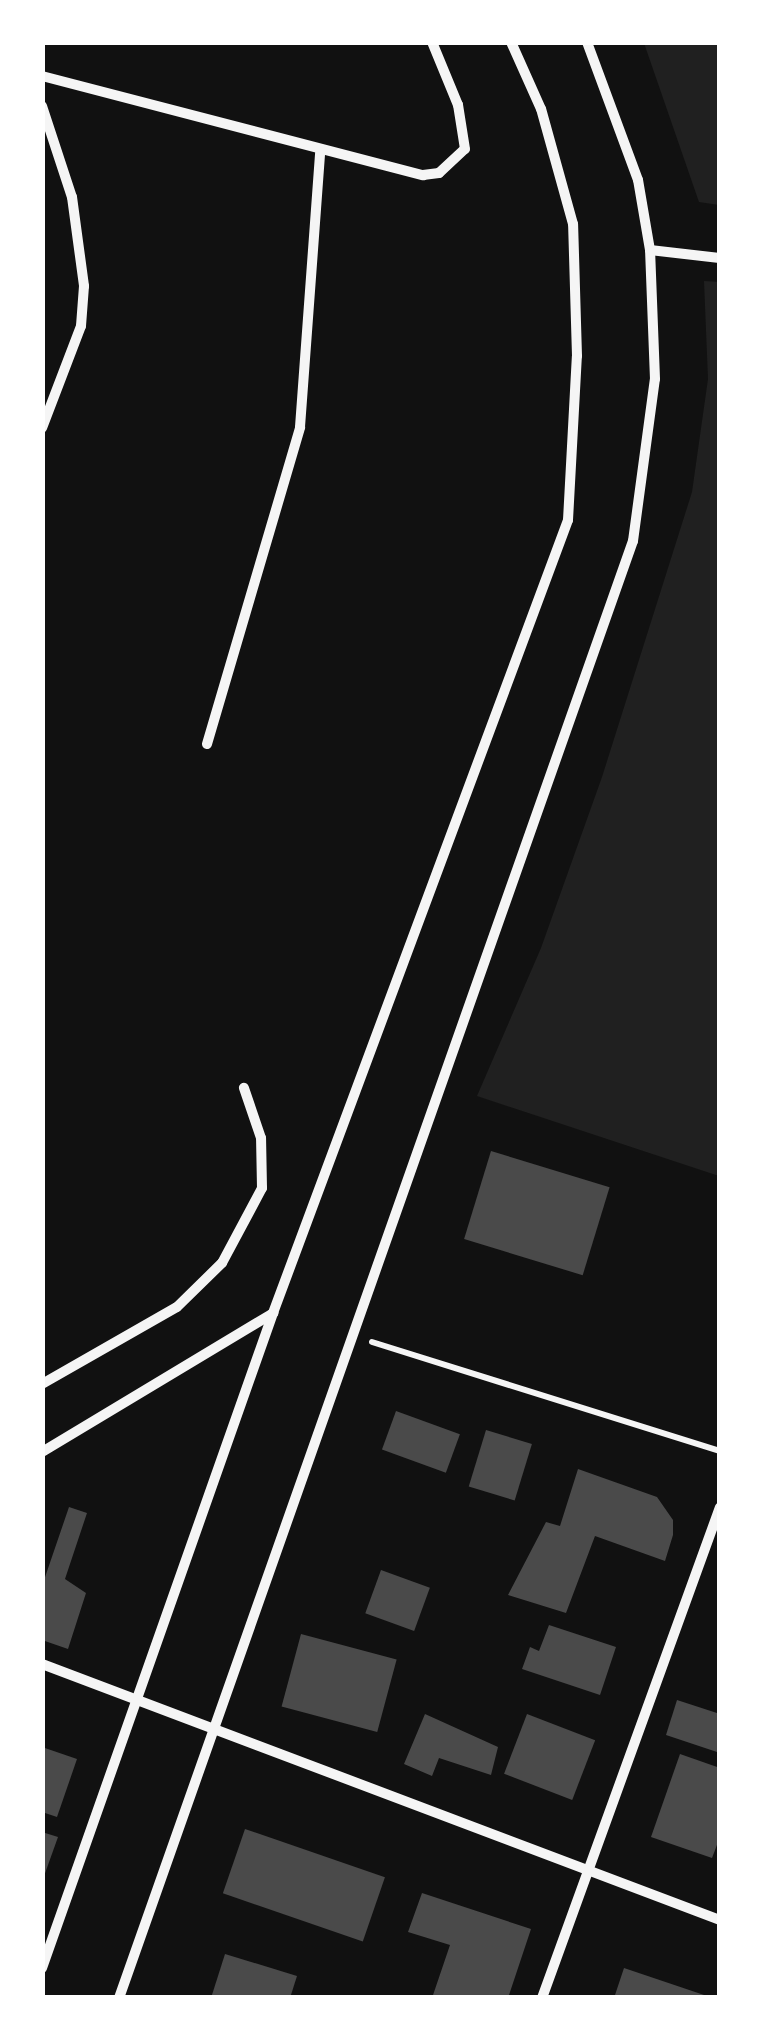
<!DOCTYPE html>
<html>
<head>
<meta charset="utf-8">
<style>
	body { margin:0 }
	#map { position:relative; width:762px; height:2040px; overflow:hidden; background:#111; font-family:"PT Sans",sans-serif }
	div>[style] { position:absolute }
	.green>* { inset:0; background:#202020 }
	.building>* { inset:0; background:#4a4a4a; transform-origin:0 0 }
	.path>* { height:6px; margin:-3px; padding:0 3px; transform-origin:3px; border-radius:3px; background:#f5f5f5 }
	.minor>* { height:10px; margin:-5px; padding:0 5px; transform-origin:5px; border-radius:5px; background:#f5f5f5 }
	span { translate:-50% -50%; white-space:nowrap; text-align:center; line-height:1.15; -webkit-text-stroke:8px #fff; paint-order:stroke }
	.frame { position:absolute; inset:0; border:45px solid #fff; pointer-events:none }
</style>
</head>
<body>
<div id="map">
	<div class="green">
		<i style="clip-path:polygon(644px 43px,719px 43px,719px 205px,699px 202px)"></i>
		<i style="clip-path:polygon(704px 281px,720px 282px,719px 1176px,477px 1096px,541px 948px,602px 777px,692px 492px,708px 379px)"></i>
	</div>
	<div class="building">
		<i style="left:491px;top:1151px;width:124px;height:92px;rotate:17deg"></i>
		<i style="left:396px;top:1411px;width:68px;height:41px;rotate:20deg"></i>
		<i style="left:486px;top:1430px;width:48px;height:59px;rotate:17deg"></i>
		<i style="clip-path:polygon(578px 1469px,657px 1497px,673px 1520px,673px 1535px,665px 1561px,595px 1536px,566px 1613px,508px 1595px,546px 1522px,560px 1526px)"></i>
		<i style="clip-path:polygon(69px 1507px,87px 1513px,65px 1579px,86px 1593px,68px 1649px,42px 1640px,42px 1586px)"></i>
		<i style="left:381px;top:1570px;width:52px;height:46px;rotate:20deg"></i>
		<i style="clip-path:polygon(549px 1625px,616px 1647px,600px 1695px,522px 1669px,530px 1647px,539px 1651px)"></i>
		<i style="left:301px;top:1634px;width:99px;height:75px;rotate:15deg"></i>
		<i style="clip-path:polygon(677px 1700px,720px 1714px,720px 1753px,666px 1735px)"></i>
		<i style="clip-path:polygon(425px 1714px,498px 1747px,491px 1775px,439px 1758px,432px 1776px,404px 1764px)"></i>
		<i style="left:527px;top:1714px;width:73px;height:64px;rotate:21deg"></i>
		<i style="clip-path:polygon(42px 1747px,77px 1759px,57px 1817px,42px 1812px)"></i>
		<i style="clip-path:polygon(680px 1754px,720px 1768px,720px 1837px,712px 1858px,651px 1837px)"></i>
		<i style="left:245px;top:1829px;width:148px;height:68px;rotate:19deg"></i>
		<i style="clip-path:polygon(42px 1832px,58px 1837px,43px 1879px,42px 1879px)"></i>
		<i style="clip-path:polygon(422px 1893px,531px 1929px,508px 1998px,432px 1998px,450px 1945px,408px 1932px)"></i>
		<i style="clip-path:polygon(225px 1954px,297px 1976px,290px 1998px,211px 1998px)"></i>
		<i style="clip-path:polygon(624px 1968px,710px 1997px,710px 1998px,614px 1998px)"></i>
	</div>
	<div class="path">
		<i style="left:372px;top:1342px;width:365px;rotate:17.4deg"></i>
	</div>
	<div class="minor">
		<i style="left:42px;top:76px;width:394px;rotate:14.6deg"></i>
		<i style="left:423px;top:175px;width:16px;rotate:-7deg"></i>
		<i style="left:439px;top:173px;width:35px;rotate:-43deg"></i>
		<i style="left:465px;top:149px;width:45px;rotate:-99deg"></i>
		<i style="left:458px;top:105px;width:68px;rotate:-112.4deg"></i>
		<i style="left:42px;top:106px;width:96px;rotate:71.8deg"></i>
		<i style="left:72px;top:197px;width:90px;rotate:82.3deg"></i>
		<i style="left:84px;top:286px;width:40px;rotate:94.3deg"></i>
		<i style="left:81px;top:326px;width:109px;rotate:110.9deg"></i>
		<i style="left:650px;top:250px;width:70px;rotate:6.5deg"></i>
		<i style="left:207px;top:744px;width:330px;rotate:-73.6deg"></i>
		<i style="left:300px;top:427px;width:275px;rotate:-85.8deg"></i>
		<i style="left:42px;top:1384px;width:155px;rotate:-29.7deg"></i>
		<i style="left:177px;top:1307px;width:63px;rotate:-44.4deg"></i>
		<i style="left:222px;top:1263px;width:85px;rotate:-61.9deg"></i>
		<i style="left:262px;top:1188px;width:50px;rotate:-91.1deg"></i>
		<i style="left:261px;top:1138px;width:53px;rotate:-108.8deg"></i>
		<i style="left:42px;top:1452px;width:270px;rotate:-31deg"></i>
		<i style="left:42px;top:1664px;width:725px;rotate:20.69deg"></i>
		<i style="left:42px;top:1968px;width:695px;rotate:-70.57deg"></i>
		<i style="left:273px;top:1313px;width:846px;rotate:-69.59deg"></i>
		<i style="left:568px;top:520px;width:164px;rotate:-86.9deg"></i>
		<i style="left:577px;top:356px;width:132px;rotate:-91.7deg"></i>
		<i style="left:573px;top:224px;width:119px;rotate:-105.5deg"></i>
		<i style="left:541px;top:109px;width:73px;rotate:-114.1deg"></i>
		<i style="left:119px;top:1998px;width:1545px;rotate:-70.57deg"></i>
		<i style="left:633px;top:541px;width:163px;rotate:-82.3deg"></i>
		<i style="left:655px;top:379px;width:129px;rotate:-92.2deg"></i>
		<i style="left:650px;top:250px;width:71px;rotate:-99.7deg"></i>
		<i style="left:638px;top:180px;width:147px;rotate:-110.3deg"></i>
		<i style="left:542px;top:1998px;width:522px;rotate:-70.07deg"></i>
	</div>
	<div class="frame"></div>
</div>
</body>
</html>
